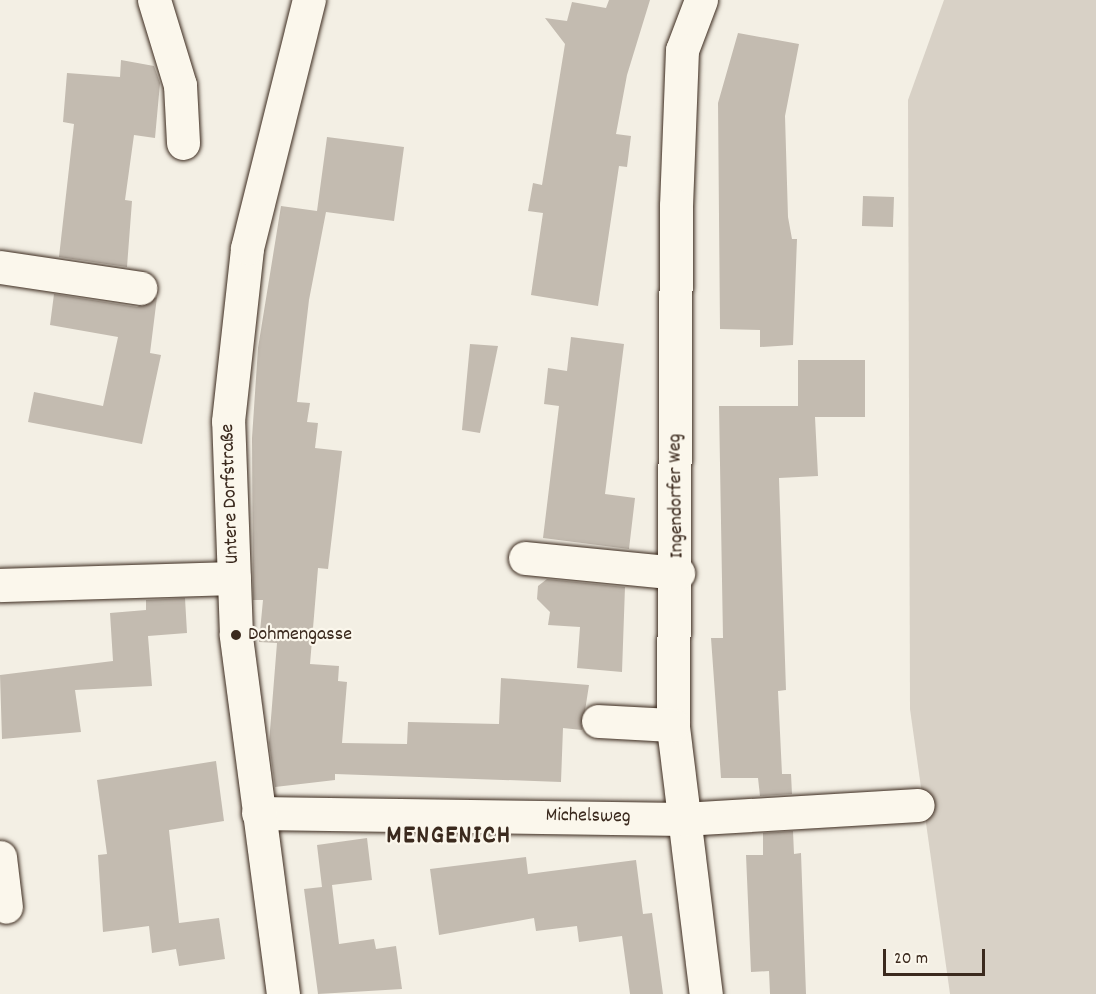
<!DOCTYPE html>
<html>
<head>
<meta charset="utf-8">
<style>
	body { margin:0 }
	#map { position:relative; width:1096px; height:994px; overflow:hidden; background:#f3efe4; font-family:Dekko,sans-serif }
	div>[style] { position:absolute }
	.green>* { inset:0; background:#d8d1c6 }
	.building>* { inset:0; background:#c3bbb0; transform-origin:0 0 }
	.roads { filter:drop-shadow(0 0 2px #3b2a1e) drop-shadow(0 0 2px #3b2a1e) }
	.minor>* { height:33px; margin:-16.5px; padding:0 16.5px; transform-origin:16.5px; border-radius:16.5px; background:#fbf7ec }
	.dots>* { width:16px; height:16px; translate:-50% -50%; box-sizing:border-box; border:3px solid #fbf7ec; border-radius:50% }
	span { translate:-50% -50%; white-space:nowrap; text-align:center; line-height:1.15; -webkit-text-stroke:4.5px #fbf7ec; paint-order:stroke }
	.street-label { font-size:20px; color:#3b2a1e }
	.poi-label { font-size:20px; color:#3b2a1e }
	.left { translate:0 -50%; text-align:left }
	.district-label { font-size:26px; color:#3b2a1e; font-weight:700; letter-spacing:1.5px }
	.scale { position:absolute; left:883px; top:949px; width:102px; height:27px; box-sizing:border-box; border:3px solid #3b2a1e; border-top:0; padding-left:8px; font-size:18px; line-height:21px; white-space:nowrap; color:#3b2a1e; -webkit-text-stroke:4px #fbf7ec; paint-order:stroke }
</style>
</head>
<body>
<div id="map">
	<div class="green">
		<i style="clip-path:polygon(944px 0,1096px 0,1096px 994px,950px 994px,910px 709px,908px 100px)"></i>
	</div>
	<div class="building">
		<i style="clip-path:polygon(609px 0,650px 0,627px 75px,616px 134px,631px 136px,627px 167px,619px 166px,598px 306px,531px 295px,543px 213px,528px 211px,533px 183px,542px 185px,565px 44px,545px 18px,567px 21px,572px 2px,606px 8px)"></i>
		<i style="clip-path:polygon(738px 33px,799px 44px,785px 116px,788px 217px,792px 239px,797px 239px,793px 345px,760px 347px,760px 330px,720px 329px,718px 103px)"></i>
		<i style="clip-path:polygon(121px 60px,154px 66px,160px 83px,155px 138px,134px 135px,125px 200px,132px 201px,127px 267px,59px 257px,74px 124px,63px 122px,67px 73px,120px 77px)"></i>
		<i style="clip-path:polygon(327px 137px,404px 147px,394px 221px,326px 212px,309px 300px,297px 402px,310px 403px,307px 422px,318px 423px,315px 448px,342px 451px,328px 569px,318px 568px,310px 664px,339px 666px,338px 681px,347px 682px,342px 743px,407px 744px,408px 722px,499px 724px,501px 678px,589px 685px,582px 730px,563px 728px,561px 782px,335px 774px,335px 780px,275px 787px,269px 743px,277px 643px,259px 642px,263px 600px,253px 600px,252px 438px,258px 348px,281px 206px,317px 211px)"></i>
		<i style="left:863px;top:196px;width:31px;height:30px;rotate:2deg"></i>
		<i style="clip-path:polygon(54px 294px,137px 307px,157px 297px,150px 353px,161px 355px,142px 444px,28px 422px,34px 392px,103px 406px,118px 337px,50px 325px)"></i>
		<i style="clip-path:polygon(571px 337px,624px 344px,605px 494px,635px 498px,629px 549px,543px 538px,559px 406px,544px 404px,548px 368px,567px 371px)"></i>
		<i style="clip-path:polygon(470px 344px,498px 346px,480px 433px,462px 430px)"></i>
		<i style="clip-path:polygon(798px 360px,865px 360px,865px 417px,815px 417px,818px 476px,779px 478px,786px 690px,778px 691px,782px 774px,791px 774px,792px 794px,760px 796px,758px 778px,721px 778px,711px 638px,723px 638px,719px 406px,798px 406px)"></i>
		<i style="clip-path:polygon(547px 579px,625px 587px,622px 672px,577px 668px,580px 627px,548px 625px,550px 612px,537px 599px,538px 586px)"></i>
		<i style="clip-path:polygon(185px 598px,187px 633px,148px 636px,152px 686px,75px 690px,81px 732px,2px 739px,0 675px,113px 661px,110px 613px,146px 610px,146px 600px)"></i>
		<i style="clip-path:polygon(216px 761px,224px 821px,169px 830px,179px 923px,219px 918px,225px 959px,179px 966px,176px 949px,152px 953px,149px 926px,103px 932px,98px 855px,107px 854px,97px 780px)"></i>
		<i style="clip-path:polygon(793px 831px,794px 854px,801px 853px,806px 994px,770px 994px,769px 971px,751px 972px,746px 855px,763px 855px,763px 833px)"></i>
		<i style="clip-path:polygon(367px 838px,372px 880px,332px 885px,339px 944px,374px 939px,376px 949px,396px 946px,402px 989px,318px 994px,304px 889px,322px 887px,317px 845px)"></i>
		<i style="clip-path:polygon(526px 857px,528px 874px,636px 860px,643px 914px,652px 913px,663px 994px,630px 994px,622px 936px,579px 942px,577px 926px,536px 931px,534px 918px,439px 935px,430px 869px)"></i>
	</div>
	<div class="roads">
		<div class="minor">
			<i style="left:154px;top:0;width:89px;rotate:73deg"></i>
			<i style="left:180px;top:85px;width:58px;rotate:87deg"></i>
			<i style="left:701px;top:0;width:53px;rotate:110.8deg"></i>
			<i style="left:682px;top:50px;width:156px;rotate:92.2deg"></i>
			<i style="left:676px;top:206px;width:521px;rotate:90.33deg"></i>
			<i style="left:673px;top:727px;width:269px;rotate:83deg"></i>
			<i style="left:0;top:267px;width:142px;rotate:8.5deg"></i>
			<i style="left:525px;top:558px;width:154px;rotate:5.6deg"></i>
			<i style="left:0;top:585px;width:234px;rotate:-1.7deg"></i>
			<i style="left:598px;top:721px;width:75px;rotate:3.1deg"></i>
			<i style="left:258px;top:813px;width:425px;rotate:0.8deg"></i>
			<i style="left:683px;top:819px;width:235px;rotate:-3.4deg"></i>
			<i style="left:0;top:857px;width:50px;rotate:83.2deg"></i>
			<i style="left:283px;top:994px;width:362px;rotate:-97.5deg"></i>
			<i style="left:236px;top:635px;width:214px;rotate:-92.1deg"></i>
			<i style="left:228px;top:421px;width:174px;rotate:-83.7deg"></i>
			<i style="left:247px;top:248px;width:256px;rotate:-76deg"></i>
		</div>
	</div>
	<div class="dots">
		<i style="left:236px;top:635px;background:#3b2a1e"></i>
	</div>
	<div class="street-label">
		<span style="left:231px;top:494px;rotate:-92deg">Untere Dorfstraße</span>
		<span style="left:677px;top:496px;rotate:-91deg">Ingendorfer Weg</span>
		<span style="left:588px;top:817px;rotate:1deg">Michelsweg</span>
	</div>
	<div class="poi-label">
		<span class="left" style="left:248px;top:635px">Dohmengasse</span>
	</div>
	<div class="district-label">
		<span style="left:449px;top:837px">MENGENICH</span>
	</div>
	<div class="scale">20 m</div>
</div>
</body>
</html>
